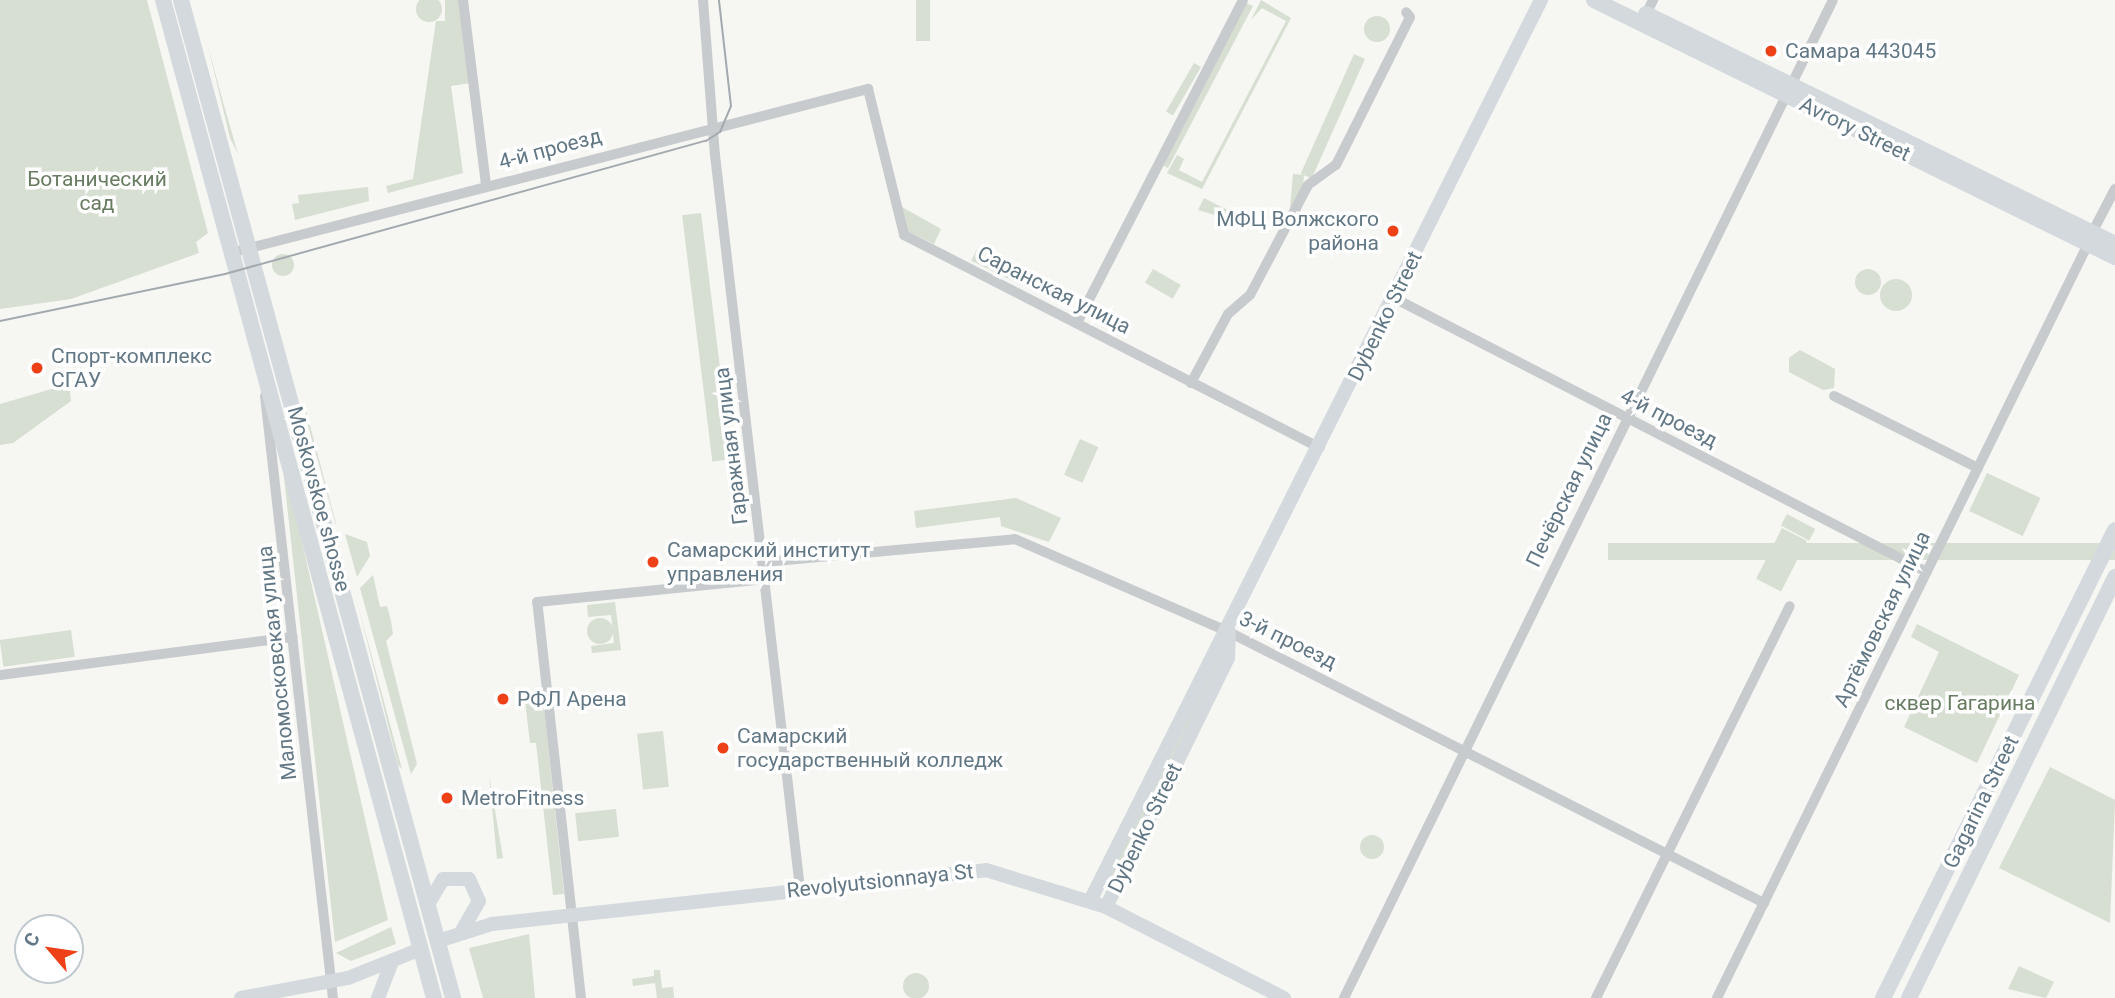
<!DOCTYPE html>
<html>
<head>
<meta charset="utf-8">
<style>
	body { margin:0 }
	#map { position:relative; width:2115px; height:998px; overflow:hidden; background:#f6f6f2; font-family:Roboto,sans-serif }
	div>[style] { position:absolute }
	.green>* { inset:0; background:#d7ded2; transform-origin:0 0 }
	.round { border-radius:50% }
	.minor>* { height:10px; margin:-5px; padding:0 5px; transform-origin:5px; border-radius:5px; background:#c8cbce }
	.secondary>* { height:14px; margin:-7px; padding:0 7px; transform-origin:7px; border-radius:7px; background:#d3d9dd }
	.primary>* { height:16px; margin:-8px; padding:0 8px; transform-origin:8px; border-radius:8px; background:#d3d9dd }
	.tram>* { height:2px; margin:-1px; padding:0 1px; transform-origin:1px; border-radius:1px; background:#a3aaaf }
	.dots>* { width:19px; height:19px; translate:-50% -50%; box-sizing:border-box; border:4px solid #fff; border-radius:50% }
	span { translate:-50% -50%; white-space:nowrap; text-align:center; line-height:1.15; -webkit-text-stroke:7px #fff; paint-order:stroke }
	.poi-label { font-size:21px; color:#627785 }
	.left { translate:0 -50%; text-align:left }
	.right { translate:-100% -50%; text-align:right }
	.street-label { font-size:21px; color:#627785 }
	.park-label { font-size:21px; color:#687c62 }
	.north { position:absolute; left:14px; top:914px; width:70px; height:70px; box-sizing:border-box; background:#fff; border:2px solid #c0c9ce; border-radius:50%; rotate:299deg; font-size:19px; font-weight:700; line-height:28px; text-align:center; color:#627785 }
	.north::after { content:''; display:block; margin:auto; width:24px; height:32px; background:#ef4118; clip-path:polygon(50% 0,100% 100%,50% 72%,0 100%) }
</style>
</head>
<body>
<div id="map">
	<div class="green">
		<i class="round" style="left:416px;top:-4px;width:26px;height:26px"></i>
		<i style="clip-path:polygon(0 0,147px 0,208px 233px,196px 242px,199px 253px,71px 299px,0 309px)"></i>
		<i style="clip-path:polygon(445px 0,460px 0,471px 83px,451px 86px,463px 173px,388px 193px,386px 186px,413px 179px,436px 21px,445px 21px)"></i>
		<i style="left:916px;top:0;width:14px;height:41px"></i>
		<i style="clip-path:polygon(1261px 0,1291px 18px,1202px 189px,1167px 173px,1177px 155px,1184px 159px,1179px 170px,1202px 182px,1286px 21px,1262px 8px,1251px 20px)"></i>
		<i style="clip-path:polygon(1246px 3px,1253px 6px,1168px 168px,1159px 163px)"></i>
		<i class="round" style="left:1364px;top:16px;width:26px;height:26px"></i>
		<i style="clip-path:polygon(207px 42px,223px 102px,238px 154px,230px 138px)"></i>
		<i style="left:1354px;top:54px;width:12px;height:131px;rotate:24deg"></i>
		<i style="left:1194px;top:63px;width:8px;height:56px;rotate:30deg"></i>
		<i style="left:1293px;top:174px;width:11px;height:52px;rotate:5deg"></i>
		<i style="clip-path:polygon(368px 187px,369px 201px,295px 220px,292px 204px,299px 203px,298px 195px)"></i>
		<i style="clip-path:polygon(1204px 198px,1269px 231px,1198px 210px)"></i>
		<i style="clip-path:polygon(902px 207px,941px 229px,934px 244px,907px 231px)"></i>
		<i style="left:701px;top:213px;width:248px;height:19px;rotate:83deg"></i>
		<i style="left:977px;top:249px;width:87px;height:13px;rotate:26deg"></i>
		<i class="round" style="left:272px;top:254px;width:22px;height:22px"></i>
		<i style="left:1153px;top:269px;width:32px;height:16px;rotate:30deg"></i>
		<i class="round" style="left:1855px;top:269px;width:26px;height:26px"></i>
		<i class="round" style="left:1880px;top:279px;width:32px;height:32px"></i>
		<i style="clip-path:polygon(1800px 350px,1835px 369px,1834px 388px,1823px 390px,1789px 372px,1789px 358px)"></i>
		<i style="clip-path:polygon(69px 384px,71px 401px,13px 443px,0 445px,0 404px)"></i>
		<i style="clip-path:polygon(305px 407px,336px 523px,336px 525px,307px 422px)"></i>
		<i style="left:1080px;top:439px;width:20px;height:39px;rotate:24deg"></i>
		<i style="clip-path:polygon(281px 450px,388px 920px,335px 942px)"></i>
		<i style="left:1987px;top:473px;width:59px;height:42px;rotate:25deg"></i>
		<i style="clip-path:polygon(1016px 498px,1061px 518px,1049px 542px,1001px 526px,1000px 517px,916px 528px,914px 511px)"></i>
		<i style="left:1787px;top:514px;width:32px;height:13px;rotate:28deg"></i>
		<i style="left:1782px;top:528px;width:28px;height:57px;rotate:27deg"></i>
		<i style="clip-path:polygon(345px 534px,367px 542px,370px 556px,357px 577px)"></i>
		<i style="left:2115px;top:543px;width:17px;height:507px;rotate:90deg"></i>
		<i style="clip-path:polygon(373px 575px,380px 607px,387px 606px,391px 621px,393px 634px,386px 641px,417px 764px,411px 774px,360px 588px)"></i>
		<i style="clip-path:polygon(357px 601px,402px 769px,398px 765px)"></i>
		<i style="clip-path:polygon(615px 602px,621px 650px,592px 653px,591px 646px,614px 643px,611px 615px,588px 617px,587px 605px)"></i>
		<i class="round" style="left:587px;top:618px;width:26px;height:26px"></i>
		<i style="clip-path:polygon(1917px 624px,2019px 675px,1977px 763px,1904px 727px,1939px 652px,1911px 637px)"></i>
		<i style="left:71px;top:630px;width:27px;height:72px;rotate:82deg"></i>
		<i style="clip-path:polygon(1218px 650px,1225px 650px,1111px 881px,1109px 878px)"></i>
		<i style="clip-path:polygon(543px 699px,564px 894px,553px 895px,536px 743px,530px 743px,525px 701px)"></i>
		<i style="left:663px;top:731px;width:56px;height:26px;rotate:84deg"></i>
		<i style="clip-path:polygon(2050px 767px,2115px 800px,2110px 923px,1999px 868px)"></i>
		<i style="clip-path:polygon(489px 775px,503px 858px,497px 859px)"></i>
		<i style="left:616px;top:809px;width:28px;height:41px;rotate:84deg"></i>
		<i class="round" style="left:1360px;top:835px;width:24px;height:24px"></i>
		<i style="clip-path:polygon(391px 927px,396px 944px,351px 961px,336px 953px)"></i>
		<i style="clip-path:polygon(529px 934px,535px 998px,483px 998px,469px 948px)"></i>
		<i style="clip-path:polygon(2019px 966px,2054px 982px,2046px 998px,2008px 989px)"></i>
		<i style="clip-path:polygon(654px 970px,660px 970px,662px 988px,673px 987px,674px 998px,657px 998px,655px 983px,633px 986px,632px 979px,654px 976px)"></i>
		<i class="round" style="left:903px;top:973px;width:26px;height:26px"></i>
	</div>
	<div class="minor">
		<i style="left:463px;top:0;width:186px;rotate:82.9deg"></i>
		<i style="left:703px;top:0;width:155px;rotate:85.6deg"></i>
		<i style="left:715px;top:155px;width:738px;rotate:83.39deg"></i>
		<i style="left:1646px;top:14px;width:16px;rotate:-63deg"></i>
		<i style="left:2092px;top:233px;width:50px;rotate:-62.4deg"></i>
		<i style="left:234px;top:252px;width:655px;rotate:-14.42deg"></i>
		<i style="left:868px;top:89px;width:150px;rotate:76.1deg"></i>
		<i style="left:904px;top:235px;width:467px;rotate:27.1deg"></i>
		<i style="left:1394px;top:298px;width:599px;rotate:27.21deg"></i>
		<i style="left:1077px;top:323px;width:363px;rotate:-62.8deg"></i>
		<i style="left:1191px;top:383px;width:78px;rotate:-61.8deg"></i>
		<i style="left:1228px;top:314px;width:29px;rotate:-41deg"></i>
		<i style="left:1250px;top:295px;width:124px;rotate:-62.2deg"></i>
		<i style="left:1308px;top:185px;width:34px;rotate:-36deg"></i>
		<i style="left:1336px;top:165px;width:165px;rotate:-63.4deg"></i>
		<i style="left:1410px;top:17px;width:6px;rotate:-129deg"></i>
		<i style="left:265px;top:396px;width:606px;rotate:83.56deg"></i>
		<i style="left:1834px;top:396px;width:161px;rotate:26.6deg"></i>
		<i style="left:764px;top:562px;width:252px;rotate:-5.2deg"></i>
		<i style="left:1015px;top:539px;width:233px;rotate:23.5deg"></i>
		<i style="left:1229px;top:632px;width:600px;rotate:26.86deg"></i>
		<i style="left:0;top:675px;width:295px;rotate:-7.4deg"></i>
		<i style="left:581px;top:998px;width:398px;rotate:-96.3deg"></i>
		<i style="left:537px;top:602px;width:230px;rotate:-5.7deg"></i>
		<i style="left:1344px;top:998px;width:1111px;rotate:-63.9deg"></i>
		<i style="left:1596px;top:998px;width:437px;rotate:-63.7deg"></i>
		<i style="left:1717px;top:998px;width:840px;rotate:-63.8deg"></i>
	</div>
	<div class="secondary">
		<i style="left:1090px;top:901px;width:1008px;rotate:-63.41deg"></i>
		<i style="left:427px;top:906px;width:31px;rotate:-59deg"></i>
		<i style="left:443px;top:879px;width:26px"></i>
		<i style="left:469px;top:879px;width:24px;rotate:66deg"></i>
		<i style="left:479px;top:901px;width:34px;rotate:120deg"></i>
		<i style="left:1106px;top:907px;width:277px;rotate:-63.9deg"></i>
		<i style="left:1228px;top:658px;width:26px;rotate:-88deg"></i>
		<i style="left:438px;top:941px;width:57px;rotate:-17.5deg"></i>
		<i style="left:492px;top:924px;width:497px;rotate:-6.2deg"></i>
		<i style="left:986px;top:870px;width:126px;rotate:17.1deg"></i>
		<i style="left:1106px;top:907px;width:200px;rotate:27.1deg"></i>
		<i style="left:241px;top:998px;width:109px;rotate:-10.6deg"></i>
		<i style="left:348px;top:978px;width:79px;rotate:-21.7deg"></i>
		<i style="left:378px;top:998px;width:39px;rotate:-69deg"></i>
	</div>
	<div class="primary">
		<i style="left:163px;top:0;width:1034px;rotate:74.81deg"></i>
		<i style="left:181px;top:0;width:1034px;rotate:74.75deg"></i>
		<i style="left:1594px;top:0;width:581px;rotate:26.26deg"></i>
		<i style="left:1646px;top:14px;width:522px;rotate:26.12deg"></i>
		<i style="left:1883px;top:998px;width:522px;rotate:-63.63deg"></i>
		<i style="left:1909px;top:998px;width:469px;rotate:-63.9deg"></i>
	</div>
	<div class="tram">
		<i style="left:0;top:321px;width:230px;rotate:-11.8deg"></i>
		<i style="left:225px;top:274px;width:499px;rotate:-15.5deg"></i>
		<i style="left:706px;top:141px;width:17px;rotate:-33deg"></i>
		<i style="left:720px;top:132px;width:28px;rotate:-67deg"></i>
		<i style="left:731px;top:106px;width:107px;rotate:-96.5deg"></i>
	</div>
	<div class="dots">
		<i style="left:1771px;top:51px;background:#ef4118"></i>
		<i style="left:1393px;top:231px;background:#ef4118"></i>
		<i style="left:37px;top:368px;background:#ef4118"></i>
		<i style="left:653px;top:562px;background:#ef4118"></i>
		<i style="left:503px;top:699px;background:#ef4118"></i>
		<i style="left:723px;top:748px;background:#ef4118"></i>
		<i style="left:447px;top:798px;background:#ef4118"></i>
	</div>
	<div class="poi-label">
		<span class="left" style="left:1785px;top:51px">Самара 443045</span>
		<span class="right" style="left:1379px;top:231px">МФЦ Волжского<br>района</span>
		<span class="left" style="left:51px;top:368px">Спорт-комплекс<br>СГАУ</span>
		<span class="left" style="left:667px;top:562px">Самарский институт<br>управления</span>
		<span class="left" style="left:517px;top:699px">РФЛ Арена</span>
		<span class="left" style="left:737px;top:748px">Самарский<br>государственный колледж</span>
		<span class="left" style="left:461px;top:798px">MetroFitness</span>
	</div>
	<div class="street-label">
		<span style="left:1855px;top:129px;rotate:26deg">Avrory Street</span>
		<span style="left:550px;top:149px;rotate:-15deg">4-й проезд</span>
		<span style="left:1054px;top:290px;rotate:27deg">Саранская улица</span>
		<span style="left:1385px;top:316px;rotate:-64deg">Dybenko Street</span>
		<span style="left:1669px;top:418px;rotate:27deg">4-й проезд</span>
		<span style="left:731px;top:446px;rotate:-97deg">Гаражная улица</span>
		<span style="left:1569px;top:490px;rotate:-64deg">Печёрская улица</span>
		<span style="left:319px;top:499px;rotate:75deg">Moskovskoe shosse</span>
		<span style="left:1882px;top:619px;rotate:-64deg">Артёмовская улица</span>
		<span style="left:1288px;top:640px;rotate:26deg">3-й проезд</span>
		<span style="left:277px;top:663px;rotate:-96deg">Маломосковская улица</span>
		<span style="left:1981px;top:802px;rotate:-64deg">Gagarina Street</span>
		<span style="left:1145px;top:828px;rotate:-64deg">Dybenko Street</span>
		<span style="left:880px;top:881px;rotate:-6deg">Revolyutsionnaya St</span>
	</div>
	<div class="park-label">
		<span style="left:97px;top:191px">Ботанический<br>сад</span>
		<span style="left:1960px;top:703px">сквер Гагарина</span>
	</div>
	<div class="north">С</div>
</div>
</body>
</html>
